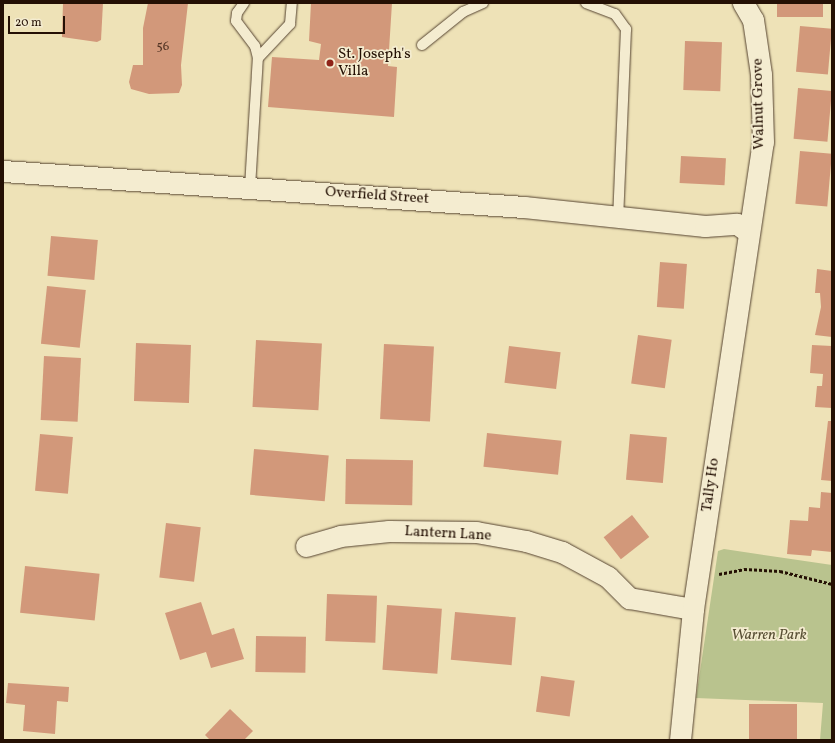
<!DOCTYPE html>
<html>
<head>
<meta charset="utf-8">
<style>
	body { margin:0 }
	#map { position:relative; width:835px; height:743px; overflow:hidden; background:#eee2b7; font-family:Vollkorn,serif }
	div>[style] { position:absolute }
	.green>* { inset:0; background:#b9c38e }
	.building>* { inset:0; background:#d2987a; transform-origin:0 0 }
	.path>* { height:2.5px; margin-top:-1.25px; transform-origin:0; background:repeating-linear-gradient(90deg,#241004 0 3px,transparent 0 5px) }
	.roads { filter:drop-shadow(0 0 1px #564431) drop-shadow(0 0 1px #564431) }
	.service>* { height:10px; margin:-5px; padding:0 5px; transform-origin:5px; border-radius:5px; background:#f4ecd0 }
	.minor>* { height:21px; margin:-10.5px; padding:0 10.5px; transform-origin:10.5px; border-radius:10.5px; background:#f4ecd0 }
	.dots>* { width:11px; height:11px; translate:-50% -50%; box-sizing:border-box; border:2px solid #f4ecd0; border-radius:50% }
	span { translate:-50% -50%; white-space:nowrap; text-align:center; line-height:1.15; -webkit-text-stroke:3.5px #f4ecd0; paint-order:stroke }
	.number-label { font-size:13px; color:#503222 }
	.number-label span { -webkit-text-stroke-width:0 }
	.poi-label { font-size:15px; color:#241004 }
	.left { translate:0 -50%; text-align:left }
	.street-label { font-size:15px; color:#241004 }
	.park-label { font-size:15px; color:#584f34; font-style:italic }
	.frame { position:absolute; inset:0; border:4px solid #241004; pointer-events:none }
	.scale { position:absolute; left:8px; top:16px; width:57px; height:18px; box-sizing:border-box; border:2px solid #241004; border-top:0; padding-left:5px; font-size:12px; line-height:14px; white-space:nowrap; color:#241004; -webkit-text-stroke:3px #f4ecd0; paint-order:stroke }
</style>
</head>
<body>
<div id="map">
	<div class="green">
		<i style="clip-path:polygon(724px 549px,832px 565px,832px 740px,820px 740px,823px 703px,696px 698px,718px 551px)"></i>
	</div>
	<div class="building">
		<i style="clip-path:polygon(63px 3px,103px 3px,101px 40px,97px 42px,62px 37px)"></i>
		<i style="clip-path:polygon(148px 3px,188px 3px,181px 65px,182px 85px,179px 93px,149px 94px,131px 89px,129px 82px,133px 65px,143px 65px,143px 28px)"></i>
		<i style="clip-path:polygon(311px 3px,392px 3px,388px 66px,397px 67px,394px 117px,268px 107px,272px 57px,319px 60px,321px 44px,309px 41px)"></i>
		<i style="left:777px;top:3px;width:46px;height:14px"></i>
		<i style="left:800px;top:26px;width:32px;height:46px;rotate:5deg"></i>
		<i style="left:685px;top:41px;width:37px;height:49px;rotate:2deg"></i>
		<i style="left:798px;top:88px;width:34px;height:51px;rotate:5deg"></i>
		<i style="left:800px;top:151px;width:32px;height:53px;rotate:5deg"></i>
		<i style="left:681px;top:156px;width:45px;height:27px;rotate:3deg"></i>
		<i style="left:51px;top:236px;width:47px;height:40px;rotate:5deg"></i>
		<i style="left:660px;top:262px;width:27px;height:45px;rotate:4deg"></i>
		<i style="clip-path:polygon(817px 269px,832px 271px,832px 337px,815px 335px,821px 307px,820px 293px,815px 293px)"></i>
		<i style="left:47px;top:286px;width:39px;height:58px;rotate:6deg"></i>
		<i style="left:638px;top:335px;width:34px;height:49px;rotate:8deg"></i>
		<i style="left:256px;top:340px;width:66px;height:67px;rotate:3deg"></i>
		<i style="left:136px;top:343px;width:55px;height:58px;rotate:2deg"></i>
		<i style="left:384px;top:344px;width:50px;height:75px;rotate:3deg"></i>
		<i style="clip-path:polygon(812px 345px,832px 346px,832px 408px,815px 407px,817px 386px,822px 386px,823px 374px,810px 373px)"></i>
		<i style="left:509px;top:346px;width:52px;height:37px;rotate:7deg"></i>
		<i style="left:44px;top:356px;width:37px;height:64px;rotate:3deg"></i>
		<i style="clip-path:polygon(828px 421px,832px 421px,832px 481px,821px 480px)"></i>
		<i style="left:487px;top:433px;width:75px;height:34px;rotate:6deg"></i>
		<i style="left:40px;top:434px;width:33px;height:57px;rotate:5deg"></i>
		<i style="left:630px;top:434px;width:37px;height:46px;rotate:5deg"></i>
		<i style="left:254px;top:449px;width:75px;height:46px;rotate:5deg"></i>
		<i style="left:346px;top:459px;width:67px;height:45px;rotate:1deg"></i>
		<i style="clip-path:polygon(821px 492px,832px 493px,832px 552px,812px 550px,811px 556px,787px 554px,790px 520px,808px 521px,809px 507px,820px 508px)"></i>
		<i style="left:632px;top:515px;width:28px;height:36px;rotate:52deg"></i>
		<i style="left:166px;top:523px;width:35px;height:55px;rotate:7deg"></i>
		<i style="left:25px;top:566px;width:75px;height:47px;rotate:6deg"></i>
		<i style="left:327px;top:594px;width:50px;height:47px;rotate:2deg"></i>
		<i style="clip-path:polygon(201px 602px,212px 635px,234px 628px,244px 659px,211px 668px,206px 652px,180px 660px,165px 613px)"></i>
		<i style="left:387px;top:605px;width:55px;height:65px;rotate:4deg"></i>
		<i style="left:455px;top:612px;width:61px;height:48px;rotate:5deg"></i>
		<i style="left:256px;top:636px;width:50px;height:36px;rotate:1deg"></i>
		<i style="left:541px;top:676px;width:34px;height:36px;rotate:8deg"></i>
		<i style="clip-path:polygon(8px 683px,69px 687px,68px 702px,57px 701px,55px 734px,23px 731px,25px 705px,6px 703px)"></i>
		<i style="left:797px;top:704px;width:36px;height:48px;rotate:90deg"></i>
		<i style="clip-path:polygon(230px 709px,253px 731px,244px 740px,210px 740px,205px 735px)"></i>
	</div>
	<div class="path">
		<i style="left:719px;top:574px;width:25px;rotate:-11deg"></i>
		<i style="left:744px;top:569px;width:36px;rotate:3deg"></i>
		<i style="left:780px;top:571px;width:54px;rotate:14deg"></i>
	</div>
	<div class="roads">
		<div class="service">
			<i style="left:244px;top:3px;width:12px;rotate:125deg"></i>
			<i style="left:237px;top:13px;width:8px;rotate:97deg"></i>
			<i style="left:236px;top:21px;width:31px;rotate:53deg"></i>
			<i style="left:255px;top:46px;width:12px;rotate:76deg"></i>
			<i style="left:258px;top:58px;width:47px;rotate:-46.7deg"></i>
			<i style="left:290px;top:24px;width:21px;rotate:-85deg"></i>
			<i style="left:586px;top:3px;width:31px;rotate:21deg"></i>
			<i style="left:615px;top:14px;width:19px;rotate:54deg"></i>
			<i style="left:626px;top:29px;width:188px;rotate:92.4deg"></i>
			<i style="left:422px;top:45px;width:53px;rotate:-38.8deg"></i>
			<i style="left:463px;top:12px;width:22px;rotate:-24deg"></i>
			<i style="left:250px;top:187px;width:129px;rotate:-86.5deg"></i>
		</div>
		<div class="minor">
			<i style="left:3px;top:171px;width:522px;rotate:3.95deg"></i>
			<i style="left:524px;top:207px;width:182px;rotate:6deg"></i>
			<i style="left:705px;top:226px;width:32px;rotate:-4deg"></i>
			<i style="left:737px;top:224px;width:12px;rotate:35deg"></i>
			<i style="left:306px;top:546px;width:35px;rotate:-16deg"></i>
			<i style="left:340px;top:536px;width:49px;rotate:-5.8deg"></i>
			<i style="left:389px;top:531px;width:87px;rotate:0.7deg"></i>
			<i style="left:476px;top:532px;width:51px;rotate:10.2deg"></i>
			<i style="left:526px;top:541px;width:38px;rotate:17deg"></i>
			<i style="left:562px;top:552px;width:52px;rotate:28.5deg"></i>
			<i style="left:608px;top:577px;width:30px;rotate:45deg"></i>
			<i style="left:629px;top:598px;width:65px;rotate:9.8deg"></i>
			<i style="left:680px;top:740px;width:132px;rotate:-84.3deg"></i>
			<i style="left:693px;top:609px;width:472px;rotate:-81.5deg"></i>
			<i style="left:763px;top:142px;width:68px;rotate:-91.7deg"></i>
			<i style="left:761px;top:74px;width:55px;rotate:-98.4deg"></i>
			<i style="left:753px;top:20px;width:20px;rotate:-120deg"></i>
		</div>
	</div>
	<div class="dots">
		<i style="left:330px;top:63px;background:#8f2418"></i>
	</div>
	<div class="number-label">
		<span style="left:163px;top:47px">56</span>
	</div>
	<div class="poi-label">
		<span class="left" style="left:338px;top:63px">St. Joseph's<br>Villa</span>
	</div>
	<div class="street-label">
		<span style="left:759px;top:104px;rotate:-91deg">Walnut Grove</span>
		<span style="left:377px;top:196px;rotate:4deg">Overfield Street</span>
		<span style="left:711px;top:485px;rotate:-82deg">Tally Ho</span>
		<span style="left:448px;top:534px;rotate:3deg">Lantern Lane</span>
	</div>
	<div class="park-label">
		<span style="left:769px;top:636px">Warren Park</span>
	</div>
	<div class="frame"></div>
	<div class="scale">20 m</div>
</div>
</body>
</html>
